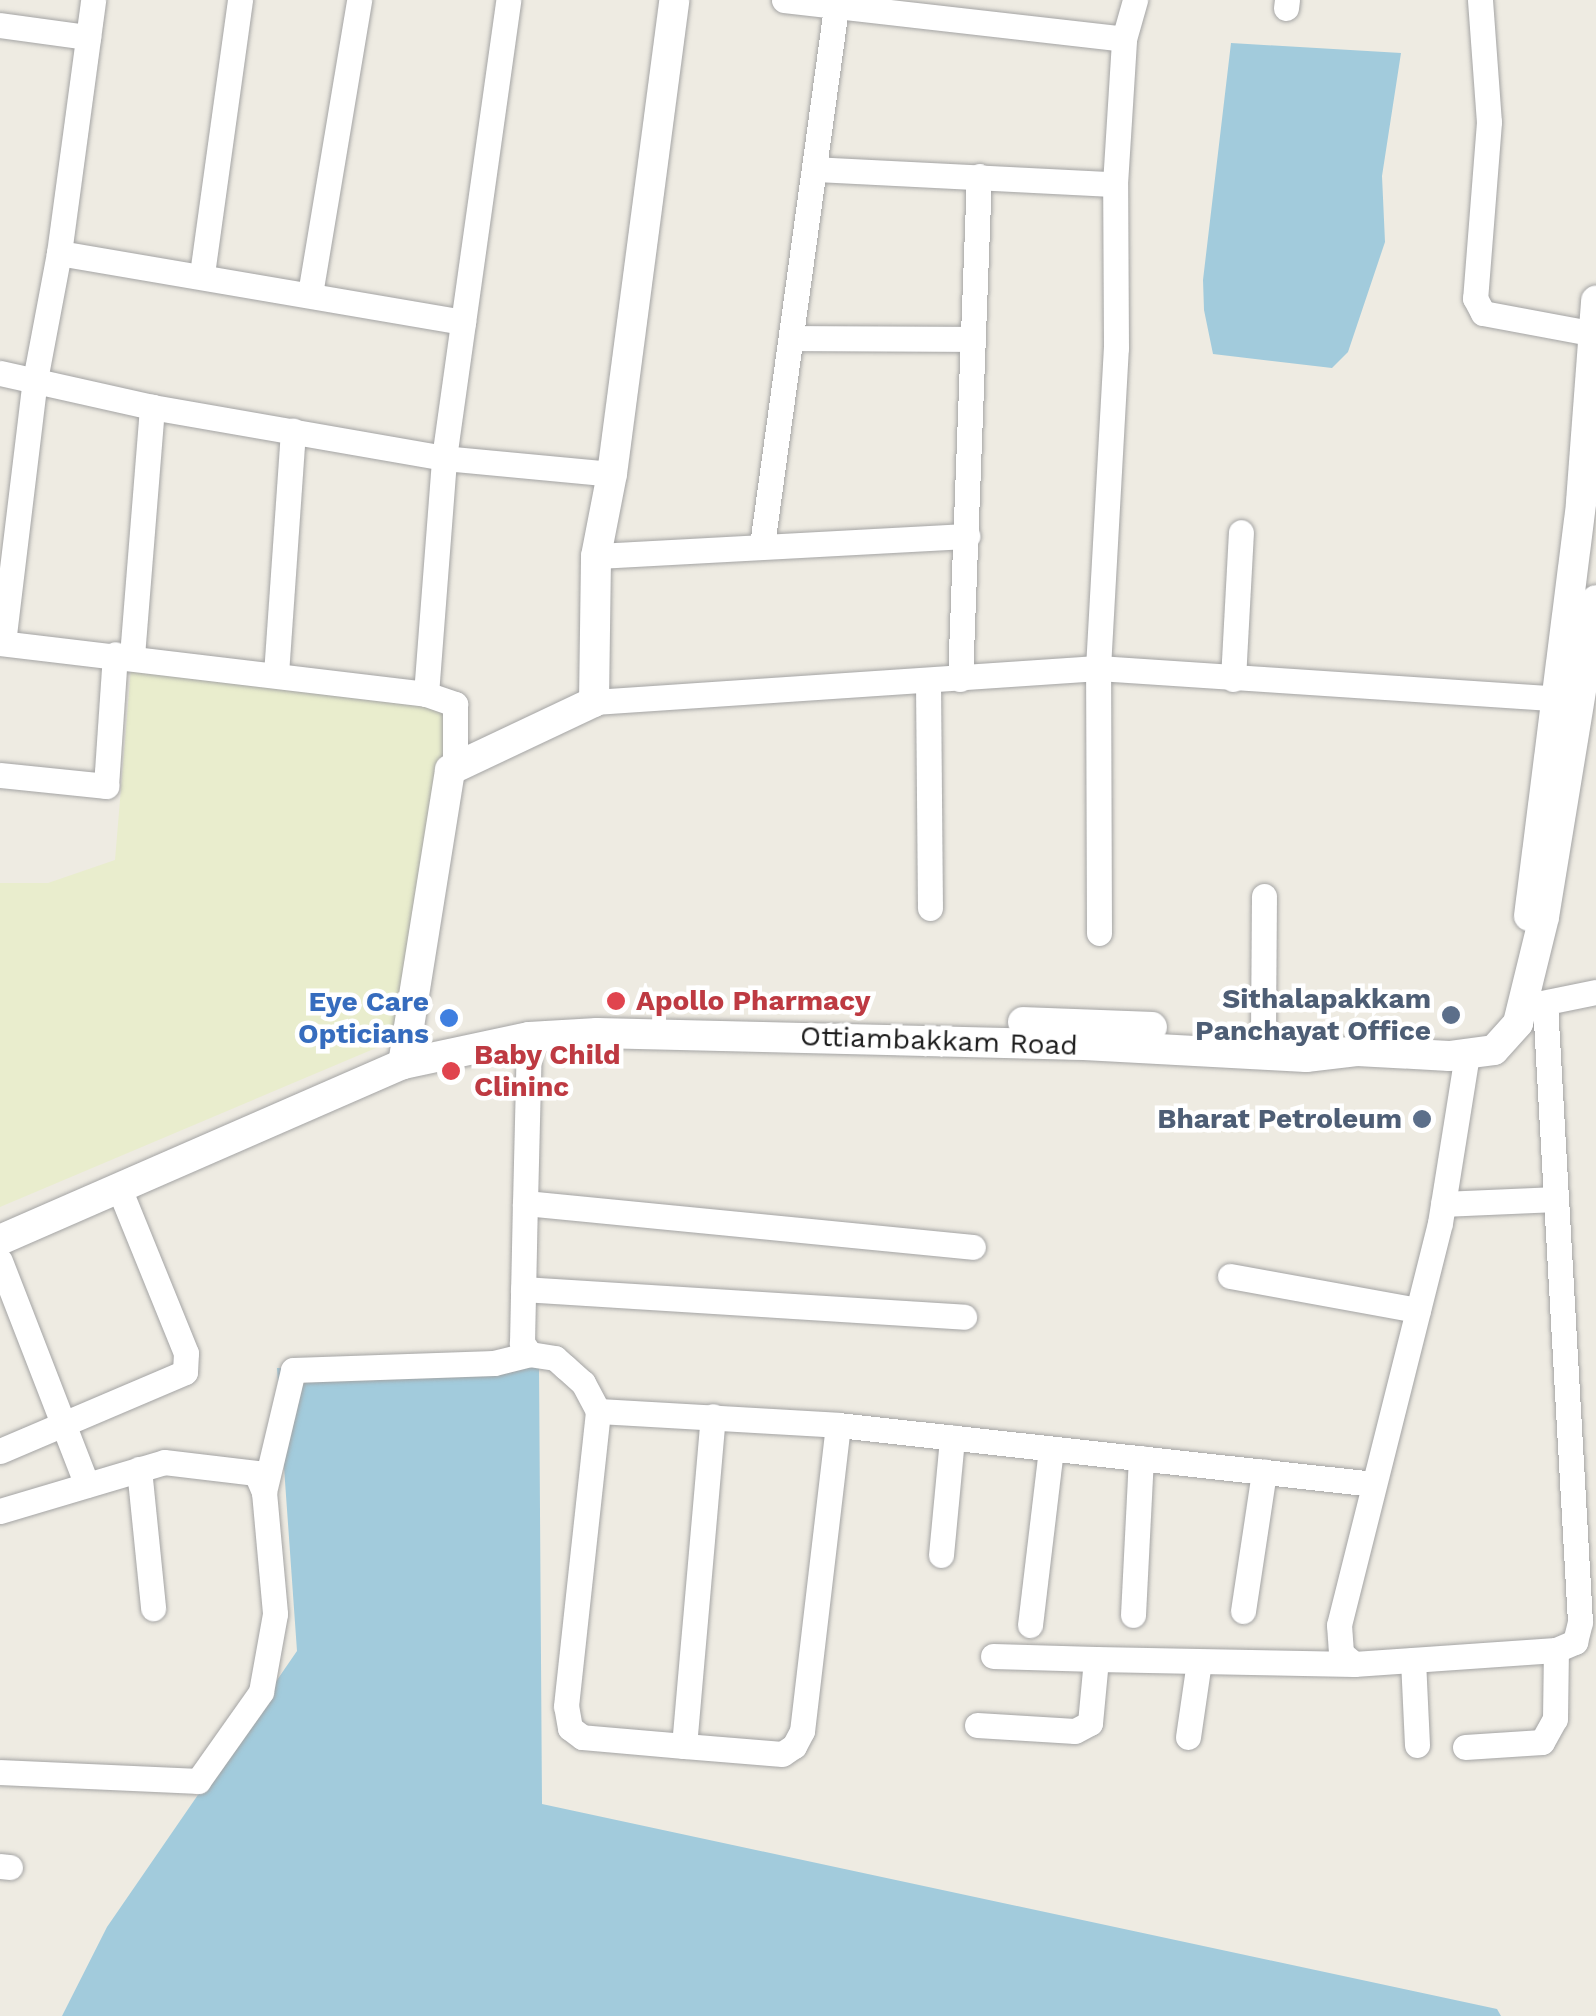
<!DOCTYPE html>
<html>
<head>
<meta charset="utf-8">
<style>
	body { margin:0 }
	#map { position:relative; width:1596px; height:2016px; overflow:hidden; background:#eeebe2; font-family:"Work Sans",sans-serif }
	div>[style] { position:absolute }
	.farmland>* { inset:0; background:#e9edcd }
	.water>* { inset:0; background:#a2cbdc }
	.roads { filter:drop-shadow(0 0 2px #a4a4a4) drop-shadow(0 0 2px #a4a4a4) }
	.minor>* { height:25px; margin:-12.5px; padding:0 12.5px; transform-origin:12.5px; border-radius:12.5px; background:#fff }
	.tertiary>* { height:30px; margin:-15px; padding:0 15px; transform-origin:15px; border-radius:15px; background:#fff }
	.dots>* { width:28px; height:28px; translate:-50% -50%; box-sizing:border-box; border:5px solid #fff; border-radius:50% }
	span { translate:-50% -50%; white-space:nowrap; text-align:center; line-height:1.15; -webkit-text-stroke:9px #fff; paint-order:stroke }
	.service-label { font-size:28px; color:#4e5e75; font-weight:700 }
	.right { translate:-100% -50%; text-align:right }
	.health-label { font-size:28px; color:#be3a42; font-weight:700 }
	.left { translate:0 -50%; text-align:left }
	.shop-label { font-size:28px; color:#366cbe; font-weight:700 }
	.street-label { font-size:28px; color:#1d1d1d }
</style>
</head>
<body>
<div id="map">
	<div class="farmland">
		<i style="clip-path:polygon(132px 656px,455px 704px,395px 1040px,0 1207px,0 883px,48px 883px,115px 860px)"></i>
	</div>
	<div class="water">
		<i style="clip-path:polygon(1231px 43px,1401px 53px,1382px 176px,1385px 242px,1348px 352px,1332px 368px,1213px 354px,1204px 310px,1203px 280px)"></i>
		<i style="clip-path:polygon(539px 1364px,542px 1804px,1497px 2009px,1501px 2016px,62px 2016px,107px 1927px,297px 1651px,277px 1368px)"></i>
	</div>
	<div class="roads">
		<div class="minor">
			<i style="left:784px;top:0;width:342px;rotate:6.5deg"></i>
			<i style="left:1480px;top:0;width:122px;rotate:85.8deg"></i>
			<i style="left:1489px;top:122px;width:177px;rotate:94.5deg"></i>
			<i style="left:1475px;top:298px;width:17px;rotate:62deg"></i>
			<i style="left:1483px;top:313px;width:114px;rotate:10.6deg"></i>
			<i style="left:1286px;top:8px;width:8px;rotate:-83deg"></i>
			<i style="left:0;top:25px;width:89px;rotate:7.8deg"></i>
			<i style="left:814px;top:169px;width:301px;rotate:2.9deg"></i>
			<i style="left:59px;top:253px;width:410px;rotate:9.7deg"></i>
			<i style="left:202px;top:274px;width:277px;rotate:-82.1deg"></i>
			<i style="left:310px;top:294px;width:298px;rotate:-80.5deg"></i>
			<i style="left:791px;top:338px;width:182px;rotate:0.3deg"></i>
			<i style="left:0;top:373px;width:156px;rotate:12.6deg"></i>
			<i style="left:152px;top:407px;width:296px;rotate:9.9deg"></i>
			<i style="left:444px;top:458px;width:169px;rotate:5.4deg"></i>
			<i style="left:762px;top:545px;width:550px;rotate:-82.16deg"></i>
			<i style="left:596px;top:556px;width:372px;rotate:-3.1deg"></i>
			<i style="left:0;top:643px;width:429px;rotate:6.8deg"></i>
			<i style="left:426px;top:694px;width:31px;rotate:19deg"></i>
			<i style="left:455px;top:704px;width:63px;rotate:90deg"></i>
			<i style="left:3px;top:643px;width:265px;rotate:-83.1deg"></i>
			<i style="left:35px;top:380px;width:129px;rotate:-79.3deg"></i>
			<i style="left:59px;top:253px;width:255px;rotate:-82.3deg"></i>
			<i style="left:132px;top:656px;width:250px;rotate:-85.4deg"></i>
			<i style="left:276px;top:674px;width:244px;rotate:-86deg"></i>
			<i style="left:960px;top:679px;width:503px;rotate:-87.84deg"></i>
			<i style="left:1233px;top:679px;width:147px;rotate:-86.9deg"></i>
			<i style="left:928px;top:682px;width:226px;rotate:89.5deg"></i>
			<i style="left:426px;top:694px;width:237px;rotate:-85.6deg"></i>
			<i style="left:444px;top:458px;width:462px;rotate:-82deg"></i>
			<i style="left:594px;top:702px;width:505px;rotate:-3.86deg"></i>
			<i style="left:1098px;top:668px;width:458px;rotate:3.8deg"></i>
			<i style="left:0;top:775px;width:107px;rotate:5.9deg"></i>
			<i style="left:106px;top:786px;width:132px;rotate:-86.1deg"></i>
			<i style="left:1099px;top:933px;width:265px;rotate:-90.2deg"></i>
			<i style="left:1098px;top:668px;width:321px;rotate:-86.8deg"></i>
			<i style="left:1116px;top:348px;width:164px;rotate:-90.3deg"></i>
			<i style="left:1115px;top:184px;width:145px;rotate:-86.4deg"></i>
			<i style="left:1124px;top:39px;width:41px;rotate:-74.2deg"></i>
			<i style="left:1532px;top:1005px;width:65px;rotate:-11.5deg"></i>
			<i style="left:1263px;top:1035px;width:139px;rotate:-89.6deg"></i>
			<i style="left:525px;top:1203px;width:166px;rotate:-88.6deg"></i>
			<i style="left:1443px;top:1204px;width:113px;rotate:-2.5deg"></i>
			<i style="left:0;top:1261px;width:240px;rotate:68.8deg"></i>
			<i style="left:1230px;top:1276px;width:191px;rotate:10.3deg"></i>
			<i style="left:523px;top:1289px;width:442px;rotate:3.6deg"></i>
			<i style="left:598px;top:1411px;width:32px;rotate:-118deg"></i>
			<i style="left:583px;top:1383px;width:24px;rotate:-138deg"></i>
			<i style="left:565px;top:1367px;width:13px;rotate:-138deg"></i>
			<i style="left:555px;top:1358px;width:25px;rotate:-171deg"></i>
			<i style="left:530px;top:1354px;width:14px;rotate:-126deg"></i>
			<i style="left:522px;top:1343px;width:140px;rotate:-88.8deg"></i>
			<i style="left:525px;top:1203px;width:450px;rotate:5.6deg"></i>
			<i style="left:838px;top:1425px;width:308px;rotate:96.7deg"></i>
			<i style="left:802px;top:1731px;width:17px;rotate:118deg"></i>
			<i style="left:794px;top:1746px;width:14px;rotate:146deg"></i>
			<i style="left:782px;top:1754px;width:98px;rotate:-175.3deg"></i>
			<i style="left:684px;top:1746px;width:102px;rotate:-175deg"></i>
			<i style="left:582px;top:1737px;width:15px;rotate:-143deg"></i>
			<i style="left:570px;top:1728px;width:22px;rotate:-100deg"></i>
			<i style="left:566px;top:1706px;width:297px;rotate:-83.8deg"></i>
			<i style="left:598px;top:1411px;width:240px;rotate:3.3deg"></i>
			<i style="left:838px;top:1425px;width:539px;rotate:6.28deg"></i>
			<i style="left:0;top:1451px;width:201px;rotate:-23.1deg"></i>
			<i style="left:185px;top:1372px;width:19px;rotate:-87deg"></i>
			<i style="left:186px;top:1353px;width:178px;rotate:-112.1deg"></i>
			<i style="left:139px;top:1469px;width:140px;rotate:84.2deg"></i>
			<i style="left:264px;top:1492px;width:125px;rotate:-76.6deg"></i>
			<i style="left:293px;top:1370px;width:201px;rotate:-2deg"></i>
			<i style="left:494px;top:1363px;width:37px;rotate:-14deg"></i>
			<i style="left:0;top:1511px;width:171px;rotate:-16.6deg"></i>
			<i style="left:164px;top:1462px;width:93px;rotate:6.8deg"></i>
			<i style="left:256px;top:1473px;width:21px;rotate:67deg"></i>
			<i style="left:264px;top:1492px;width:122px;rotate:84.8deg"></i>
			<i style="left:275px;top:1614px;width:79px;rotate:100.2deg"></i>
			<i style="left:261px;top:1692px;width:109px;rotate:125.3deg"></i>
			<i style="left:198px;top:1781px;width:198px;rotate:-177.4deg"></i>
			<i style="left:941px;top:1555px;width:118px;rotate:-84.6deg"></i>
			<i style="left:1243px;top:1611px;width:141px;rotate:-81.4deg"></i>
			<i style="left:1133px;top:1615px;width:157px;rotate:-87.1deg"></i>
			<i style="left:1030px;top:1625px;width:177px;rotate:-83.2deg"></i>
			<i style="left:1096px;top:1659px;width:258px;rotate:1.1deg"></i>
			<i style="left:1354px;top:1664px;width:202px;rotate:-4deg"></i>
			<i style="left:1556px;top:1650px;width:21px;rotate:-23deg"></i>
			<i style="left:1575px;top:1642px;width:21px;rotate:-76deg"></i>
			<i style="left:1580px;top:1622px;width:620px;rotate:-93.24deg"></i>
			<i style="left:1413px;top:1660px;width:85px;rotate:87.3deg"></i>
			<i style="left:1354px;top:1664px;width:17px;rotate:-140deg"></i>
			<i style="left:1341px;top:1653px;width:28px;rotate:-94deg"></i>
			<i style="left:1339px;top:1625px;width:414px;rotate:-75.9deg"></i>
			<i style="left:1440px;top:1223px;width:170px;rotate:-80.9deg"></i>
			<i style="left:977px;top:1725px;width:98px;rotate:3.5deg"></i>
			<i style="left:1075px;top:1731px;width:17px;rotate:-28deg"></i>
			<i style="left:1090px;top:1723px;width:64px;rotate:-84.6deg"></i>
			<i style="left:1096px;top:1659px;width:103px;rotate:-178.3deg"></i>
			<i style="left:1188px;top:1737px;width:76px;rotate:-81.7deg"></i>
			<i style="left:684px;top:1746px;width:331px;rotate:-85deg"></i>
			<i style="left:1465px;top:1747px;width:77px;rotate:-3.7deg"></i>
			<i style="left:1542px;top:1742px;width:26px;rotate:-61deg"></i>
			<i style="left:1555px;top:1719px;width:69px;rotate:-89.2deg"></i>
			<i style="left:0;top:1866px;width:10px;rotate:6deg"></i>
		</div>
		<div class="tertiary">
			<i style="left:1529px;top:916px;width:417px;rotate:-82.8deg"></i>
			<i style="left:1581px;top:502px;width:202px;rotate:-85.7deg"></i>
			<i style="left:1023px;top:1022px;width:129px;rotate:2.2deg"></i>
			<i style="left:403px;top:1064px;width:129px;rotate:-12.1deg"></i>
			<i style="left:529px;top:1037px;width:68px;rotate:-3.4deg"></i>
			<i style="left:597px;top:1033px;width:487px;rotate:1.4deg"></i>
			<i style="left:1084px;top:1045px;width:222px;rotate:3.1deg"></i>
			<i style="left:1306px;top:1057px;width:51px;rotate:-6.7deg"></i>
			<i style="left:1357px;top:1051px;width:92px;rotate:3.1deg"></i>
			<i style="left:1449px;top:1056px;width:45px;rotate:-7.6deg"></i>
			<i style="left:1494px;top:1050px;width:36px;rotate:-48deg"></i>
			<i style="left:1518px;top:1023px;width:109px;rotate:-76.2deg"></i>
			<i style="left:1544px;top:917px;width:321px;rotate:-80.7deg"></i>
			<i style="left:403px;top:1064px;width:298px;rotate:-80.9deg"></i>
			<i style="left:450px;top:770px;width:159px;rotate:-25.3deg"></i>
			<i style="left:594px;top:702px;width:146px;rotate:-89.2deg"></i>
			<i style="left:596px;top:556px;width:84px;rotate:-79deg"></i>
			<i style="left:612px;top:474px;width:478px;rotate:-82.5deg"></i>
			<i style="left:0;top:1240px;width:457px;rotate:-23.6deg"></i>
		</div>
	</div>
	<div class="dots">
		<i style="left:616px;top:1001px;background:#e0444e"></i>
		<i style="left:1451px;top:1015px;background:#5c6f8a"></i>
		<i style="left:449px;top:1018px;background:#3f7fe0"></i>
		<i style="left:451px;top:1071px;background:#e0444e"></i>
		<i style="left:1422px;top:1119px;background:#5c6f8a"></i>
	</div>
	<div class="service-label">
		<span class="right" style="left:1431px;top:1015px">Sithalapakkam<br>Panchayat Office</span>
		<span class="right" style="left:1402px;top:1119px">Bharat Petroleum</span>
	</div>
	<div class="health-label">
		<span class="left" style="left:636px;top:1001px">Apollo Pharmacy</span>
		<span class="left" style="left:474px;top:1071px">Baby Child<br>Clininc</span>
	</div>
	<div class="shop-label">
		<span class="right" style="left:429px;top:1018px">Eye Care<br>Opticians</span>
	</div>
	<div class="street-label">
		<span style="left:939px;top:1041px;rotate:2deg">Ottiambakkam Road</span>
	</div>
</div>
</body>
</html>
